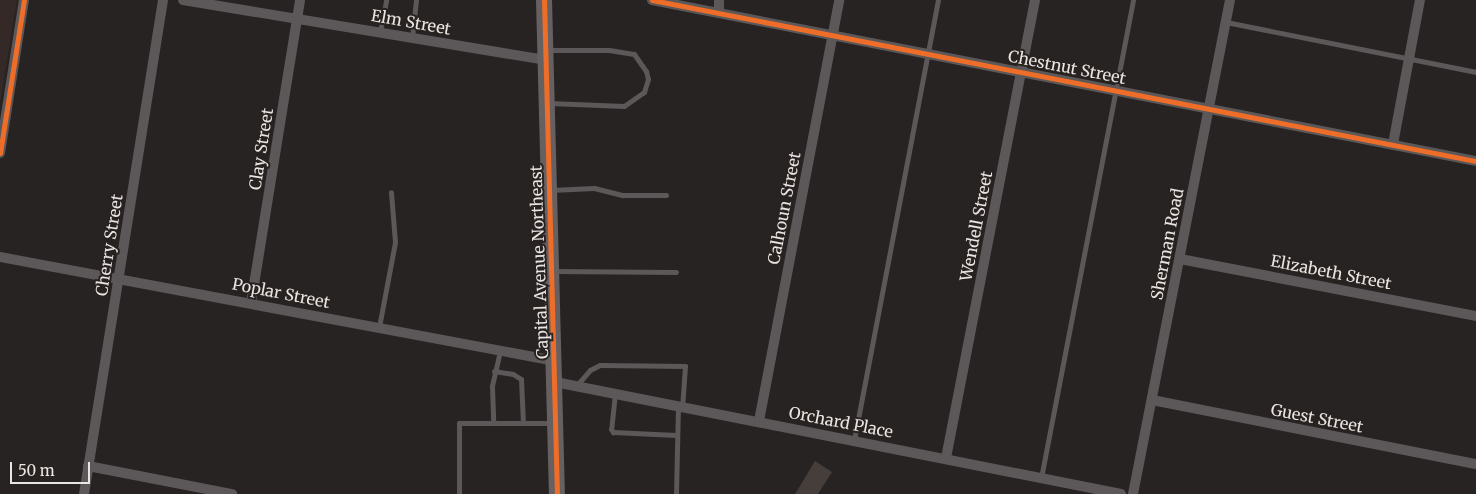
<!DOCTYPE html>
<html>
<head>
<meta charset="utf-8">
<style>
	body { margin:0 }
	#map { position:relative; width:1476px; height:494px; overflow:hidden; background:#262322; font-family:Merriweather,serif }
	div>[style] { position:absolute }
	.built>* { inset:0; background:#342927 }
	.building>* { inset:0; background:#453e3a }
	.lane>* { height:5px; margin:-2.5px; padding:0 2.5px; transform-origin:2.5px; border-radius:2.5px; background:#5c5758 }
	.street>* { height:10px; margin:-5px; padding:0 5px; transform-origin:5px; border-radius:5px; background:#5c5758 }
	.primary>* { height:16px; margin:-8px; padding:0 8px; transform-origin:8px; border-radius:8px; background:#676062 }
	.cycleway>* { height:5px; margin:-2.5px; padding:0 2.5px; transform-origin:2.5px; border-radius:2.5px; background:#ee6e29 }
	span { translate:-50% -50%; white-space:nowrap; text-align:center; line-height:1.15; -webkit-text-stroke:4px #282220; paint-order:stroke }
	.street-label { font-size:16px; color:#e9e5e4 }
	.scale { position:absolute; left:10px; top:462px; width:80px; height:22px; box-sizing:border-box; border:2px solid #e9e5e4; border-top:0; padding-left:6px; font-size:15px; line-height:18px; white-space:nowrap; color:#e9e5e4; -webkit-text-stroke:4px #282220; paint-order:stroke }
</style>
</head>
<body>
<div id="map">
	<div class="built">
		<i style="clip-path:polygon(0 0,17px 0,0 103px)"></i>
	</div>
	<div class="building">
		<i style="clip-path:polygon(815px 461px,832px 472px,818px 494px,795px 494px)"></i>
	</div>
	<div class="lane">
		<i style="left:1226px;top:22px;width:255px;rotate:11.3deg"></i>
		<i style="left:380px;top:32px;width:33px;rotate:-79deg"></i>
		<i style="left:412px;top:38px;width:38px;rotate:-84deg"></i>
		<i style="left:548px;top:50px;width:61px"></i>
		<i style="left:609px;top:50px;width:25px;rotate:9deg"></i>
		<i style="left:634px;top:54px;width:21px;rotate:55deg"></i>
		<i style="left:646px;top:71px;width:8px;rotate:76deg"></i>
		<i style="left:648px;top:79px;width:14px;rotate:107deg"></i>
		<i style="left:644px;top:92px;width:24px;rotate:145deg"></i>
		<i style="left:624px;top:106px;width:75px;rotate:-177.7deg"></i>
		<i style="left:551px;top:190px;width:43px;rotate:-2.7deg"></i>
		<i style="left:594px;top:188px;width:30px;rotate:14deg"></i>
		<i style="left:623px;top:195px;width:43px"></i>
		<i style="left:553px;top:271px;width:123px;rotate:0.5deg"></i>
		<i style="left:379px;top:327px;width:86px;rotate:-79.3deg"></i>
		<i style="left:395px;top:242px;width:50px;rotate:-94.6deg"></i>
		<i style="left:500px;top:351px;width:36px;rotate:103deg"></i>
		<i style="left:492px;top:386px;width:37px;rotate:88deg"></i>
		<i style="left:493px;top:423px;width:59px"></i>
		<i style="left:494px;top:371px;width:19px;rotate:9deg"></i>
		<i style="left:513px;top:374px;width:9px;rotate:32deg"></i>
		<i style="left:521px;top:379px;width:44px;rotate:87.4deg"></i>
		<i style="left:577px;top:385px;width:20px;rotate:-49deg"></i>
		<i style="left:590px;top:370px;width:11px;rotate:-27deg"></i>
		<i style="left:600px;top:365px;width:85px;rotate:0.7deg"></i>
		<i style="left:685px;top:366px;width:39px;rotate:94deg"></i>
		<i style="left:615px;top:393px;width:36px;rotate:96deg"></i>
		<i style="left:611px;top:429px;width:4px;rotate:56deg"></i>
		<i style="left:613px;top:432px;width:63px;rotate:2.7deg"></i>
		<i style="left:854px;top:440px;width:448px;rotate:-79.2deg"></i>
		<i style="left:1041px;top:478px;width:487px;rotate:-79.1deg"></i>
		<i style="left:459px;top:494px;width:71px;rotate:-90deg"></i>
		<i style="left:459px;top:423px;width:34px"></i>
		<i style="left:676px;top:494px;width:89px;rotate:-88.7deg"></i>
	</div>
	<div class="street">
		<i style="left:183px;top:0;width:367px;rotate:9.4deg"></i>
		<i style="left:652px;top:0;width:840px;rotate:11.06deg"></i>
		<i style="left:719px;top:0;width:13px;rotate:90deg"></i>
		<i style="left:1393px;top:144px;width:147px;rotate:-79.4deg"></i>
		<i style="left:0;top:153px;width:155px;rotate:-81.1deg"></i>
		<i style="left:0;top:257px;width:565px;rotate:10.61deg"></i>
		<i style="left:1180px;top:259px;width:301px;rotate:10.9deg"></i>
		<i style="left:251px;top:303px;width:307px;rotate:-80.8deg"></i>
		<i style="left:555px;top:382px;width:577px;rotate:11.19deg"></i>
		<i style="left:1152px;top:400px;width:330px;rotate:11.2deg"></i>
		<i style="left:759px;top:421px;width:429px;rotate:-79.2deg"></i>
		<i style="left:946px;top:458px;width:467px;rotate:-79deg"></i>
		<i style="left:88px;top:466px;width:147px;rotate:11deg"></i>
		<i style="left:84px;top:494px;width:500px;rotate:-80.91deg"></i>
		<i style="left:1133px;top:494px;width:503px;rotate:-78.89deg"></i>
	</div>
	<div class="primary">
		<i style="left:544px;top:0;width:494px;rotate:88.5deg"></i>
	</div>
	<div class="cycleway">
		<i style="left:544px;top:0;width:494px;rotate:88.5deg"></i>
		<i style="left:652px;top:0;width:840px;rotate:11.06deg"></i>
		<i style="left:0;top:153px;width:155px;rotate:-81.1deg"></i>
	</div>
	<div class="street-label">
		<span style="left:411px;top:22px;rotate:10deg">Elm Street</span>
		<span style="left:1067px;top:67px;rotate:11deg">Chestnut Street</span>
		<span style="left:261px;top:149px;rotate:-81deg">Clay Street</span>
		<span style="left:784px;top:208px;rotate:-79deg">Calhoun Street</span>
		<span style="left:976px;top:226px;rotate:-79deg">Wendell Street</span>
		<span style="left:1167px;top:244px;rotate:-79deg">Sherman Road</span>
		<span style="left:109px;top:245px;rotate:-81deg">Cherry Street</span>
		<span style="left:539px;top:262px;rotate:-92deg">Capital Avenue Northeast</span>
		<span style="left:1331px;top:272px;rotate:11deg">Elizabeth Street</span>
		<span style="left:281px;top:293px;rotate:11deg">Poplar Street</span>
		<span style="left:1317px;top:418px;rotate:11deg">Guest Street</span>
		<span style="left:841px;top:422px;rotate:11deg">Orchard Place</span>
	</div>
	<div class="scale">50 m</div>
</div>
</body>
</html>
